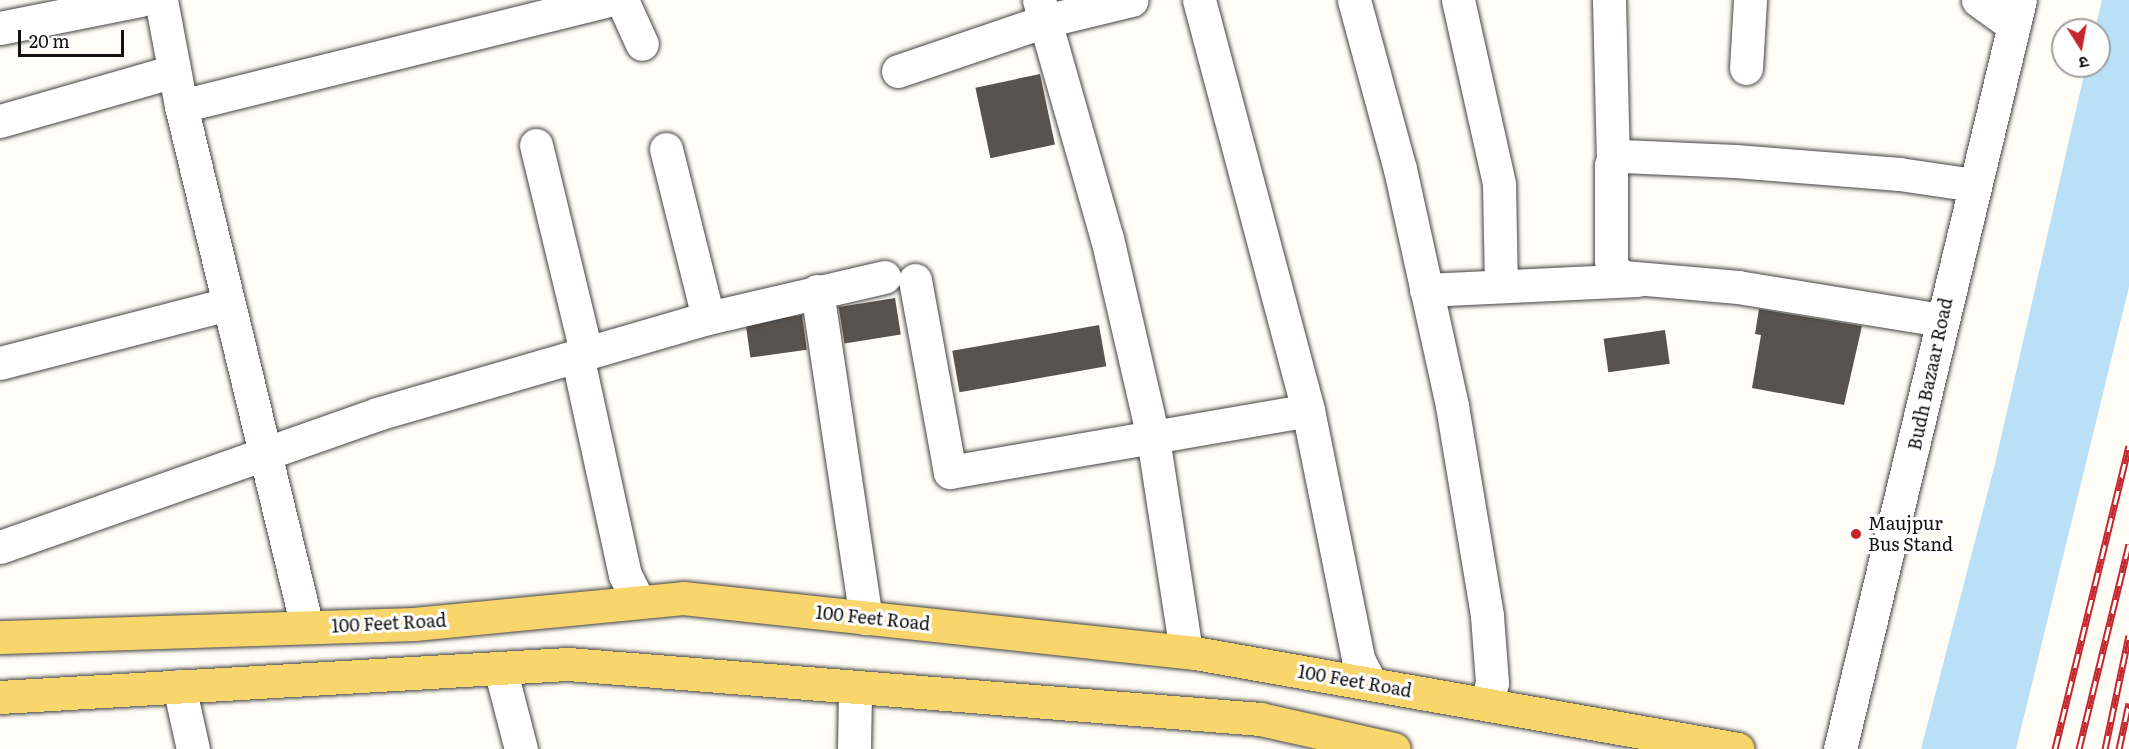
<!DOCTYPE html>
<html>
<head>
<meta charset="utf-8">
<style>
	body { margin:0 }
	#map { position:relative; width:2129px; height:749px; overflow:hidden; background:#fffdf5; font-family:Literata,"Noto Sans Devanagari",serif }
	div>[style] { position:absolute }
	.water>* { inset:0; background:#b9e0f7 }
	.building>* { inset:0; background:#5a524d; transform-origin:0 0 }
	.roads { filter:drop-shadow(0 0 2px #444) drop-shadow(0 0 2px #444) }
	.minor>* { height:33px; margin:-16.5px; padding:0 16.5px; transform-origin:16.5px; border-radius:16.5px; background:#fff }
	.major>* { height:33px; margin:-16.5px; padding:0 16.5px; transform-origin:16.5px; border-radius:16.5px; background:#f9d66b }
	.rail>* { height:7px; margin-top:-3.5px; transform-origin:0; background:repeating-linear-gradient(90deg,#fff 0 14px,#c4262e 0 28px); box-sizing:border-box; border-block:2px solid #c4262e }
	.dots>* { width:16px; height:16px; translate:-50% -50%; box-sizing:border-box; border:3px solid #fff; border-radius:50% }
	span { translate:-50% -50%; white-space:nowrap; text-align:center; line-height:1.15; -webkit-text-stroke:6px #fff; paint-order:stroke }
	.street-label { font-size:18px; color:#111 }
	.poi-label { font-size:18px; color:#111 }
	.left { translate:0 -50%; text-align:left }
	.north { position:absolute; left:2051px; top:18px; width:60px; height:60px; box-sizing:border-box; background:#fff; border:2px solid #a0a0a0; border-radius:50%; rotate:169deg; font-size:16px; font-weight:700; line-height:24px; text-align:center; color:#111 }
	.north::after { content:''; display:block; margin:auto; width:21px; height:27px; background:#c4262e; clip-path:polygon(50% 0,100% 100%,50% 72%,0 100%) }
	.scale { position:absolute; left:18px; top:30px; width:106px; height:27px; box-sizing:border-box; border:3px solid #111; border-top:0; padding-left:8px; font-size:18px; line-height:21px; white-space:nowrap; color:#111; -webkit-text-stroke:4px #fff; paint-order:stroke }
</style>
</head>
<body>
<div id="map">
	<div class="water">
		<i style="clip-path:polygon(2102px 0,2129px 0,2129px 287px,2016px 749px,1921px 749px,1995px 464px,2086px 66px,2099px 66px,2099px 30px,2095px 30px)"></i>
	</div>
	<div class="building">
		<i style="left:1040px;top:74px;width:72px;height:66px;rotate:78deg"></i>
		<i style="left:895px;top:298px;width:37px;height:57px;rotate:81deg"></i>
		<i style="clip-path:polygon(1759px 309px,1862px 326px,1844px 405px,1752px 388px,1761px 335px,1755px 334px)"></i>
		<i style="left:802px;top:315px;width:35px;height:57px;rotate:82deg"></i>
		<i style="left:1099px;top:325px;width:42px;height:149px;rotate:80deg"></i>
		<i style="left:1665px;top:330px;width:34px;height:62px;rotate:82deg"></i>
	</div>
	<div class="roads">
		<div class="minor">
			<i style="left:161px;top:0;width:108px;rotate:79.3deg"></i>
			<i style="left:181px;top:106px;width:536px;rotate:76.4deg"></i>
			<i style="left:622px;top:0;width:48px;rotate:65.6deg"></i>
			<i style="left:1039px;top:0;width:248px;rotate:74.1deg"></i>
			<i style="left:1107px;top:238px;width:205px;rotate:77deg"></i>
			<i style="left:1153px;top:438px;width:216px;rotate:81.2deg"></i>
			<i style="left:1199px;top:0;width:424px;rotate:75.1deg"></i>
			<i style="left:1308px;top:410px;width:254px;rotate:78.6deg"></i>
			<i style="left:1358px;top:659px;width:27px;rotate:63deg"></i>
			<i style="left:1354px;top:0;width:175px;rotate:74.8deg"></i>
			<i style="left:1400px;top:169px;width:243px;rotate:77.6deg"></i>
			<i style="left:1452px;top:406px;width:213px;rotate:80.5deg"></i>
			<i style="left:1487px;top:616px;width:67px;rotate:85.7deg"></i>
			<i style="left:1492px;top:683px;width:22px;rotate:106deg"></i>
			<i style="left:1458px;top:0;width:189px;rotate:77.4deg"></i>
			<i style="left:1499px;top:184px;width:102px;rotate:88.9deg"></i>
			<i style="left:1609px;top:0;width:160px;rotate:88.6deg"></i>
			<i style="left:1978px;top:0;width:44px;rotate:35.8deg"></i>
			<i style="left:0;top:28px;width:143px;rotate:-11.3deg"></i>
			<i style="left:1746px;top:68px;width:68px;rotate:-86.6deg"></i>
			<i style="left:898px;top:71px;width:155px;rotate:-18.8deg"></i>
			<i style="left:1045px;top:21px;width:89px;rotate:-13.6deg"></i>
			<i style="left:181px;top:106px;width:442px;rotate:-13.9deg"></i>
			<i style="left:0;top:121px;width:181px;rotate:-16deg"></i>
			<i style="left:536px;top:145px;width:213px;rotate:76.4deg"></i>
			<i style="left:666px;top:149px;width:174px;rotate:76deg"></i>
			<i style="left:915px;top:280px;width:195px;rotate:79.7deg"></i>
			<i style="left:950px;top:472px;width:363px;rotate:-9.8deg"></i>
			<i style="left:1426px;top:290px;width:211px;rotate:-2.7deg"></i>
			<i style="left:817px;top:291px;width:331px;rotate:81.5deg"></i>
			<i style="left:1941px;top:320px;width:206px;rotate:-170.8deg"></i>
			<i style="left:1738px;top:287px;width:115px;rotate:-175deg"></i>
			<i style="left:1623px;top:277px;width:13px;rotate:-141deg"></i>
			<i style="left:1613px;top:269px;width:9px;rotate:-103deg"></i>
			<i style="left:1611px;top:260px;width:95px;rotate:-90deg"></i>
			<i style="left:1611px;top:165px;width:14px;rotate:-39deg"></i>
			<i style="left:1622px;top:156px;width:113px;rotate:2.5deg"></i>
			<i style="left:1735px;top:161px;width:165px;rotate:4.5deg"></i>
			<i style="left:1899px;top:174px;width:76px;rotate:8.3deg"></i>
			<i style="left:577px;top:355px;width:225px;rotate:77.7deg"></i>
			<i style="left:625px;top:575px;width:29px;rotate:63deg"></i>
			<i style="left:0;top:363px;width:236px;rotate:-14.5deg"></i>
			<i style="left:0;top:547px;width:400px;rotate:-19.4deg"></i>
			<i style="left:377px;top:414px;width:345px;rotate:-16.2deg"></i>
			<i style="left:708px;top:318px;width:181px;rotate:-13.1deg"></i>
			<i style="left:500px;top:668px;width:84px;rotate:75.5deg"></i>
			<i style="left:179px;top:686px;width:65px;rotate:77.5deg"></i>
			<i style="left:854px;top:749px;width:60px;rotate:-89deg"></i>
			<i style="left:1840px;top:749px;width:770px;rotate:-76.49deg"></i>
		</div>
		<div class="major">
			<i style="left:0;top:637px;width:414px;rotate:-1.8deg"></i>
			<i style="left:414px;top:624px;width:270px;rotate:-5.5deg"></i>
			<i style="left:683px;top:598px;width:515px;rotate:6.13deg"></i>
			<i style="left:1195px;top:653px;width:551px;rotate:10.03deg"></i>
			<i style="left:0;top:697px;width:569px;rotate:-3.33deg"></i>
			<i style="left:568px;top:664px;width:694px;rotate:4.54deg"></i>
			<i style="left:1260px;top:719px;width:137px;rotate:12.6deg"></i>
		</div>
	</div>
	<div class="rail">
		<i style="left:2055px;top:749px;width:312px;rotate:-76.3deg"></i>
		<i style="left:2079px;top:749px;width:211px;rotate:-76.3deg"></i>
		<i style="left:2105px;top:749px;width:116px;rotate:-78.1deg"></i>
		<i style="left:2119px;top:749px;width:47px;rotate:-77.7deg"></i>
	</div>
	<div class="dots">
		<i style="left:1856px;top:534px;background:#c4262e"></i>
	</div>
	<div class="street-label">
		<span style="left:1930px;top:374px;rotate:-78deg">Budh Bazaar Road</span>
		<span style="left:873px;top:618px;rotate:6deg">100 Feet Road</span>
		<span style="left:389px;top:623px;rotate:-3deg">100 Feet Road</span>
		<span style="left:1355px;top:681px;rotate:10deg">100 Feet Road</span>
	</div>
	<div class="poi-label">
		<span class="left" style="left:1868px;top:534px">Maujpur<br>Bus Stand</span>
	</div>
	<div class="north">उ</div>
	<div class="scale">20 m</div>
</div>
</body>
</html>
